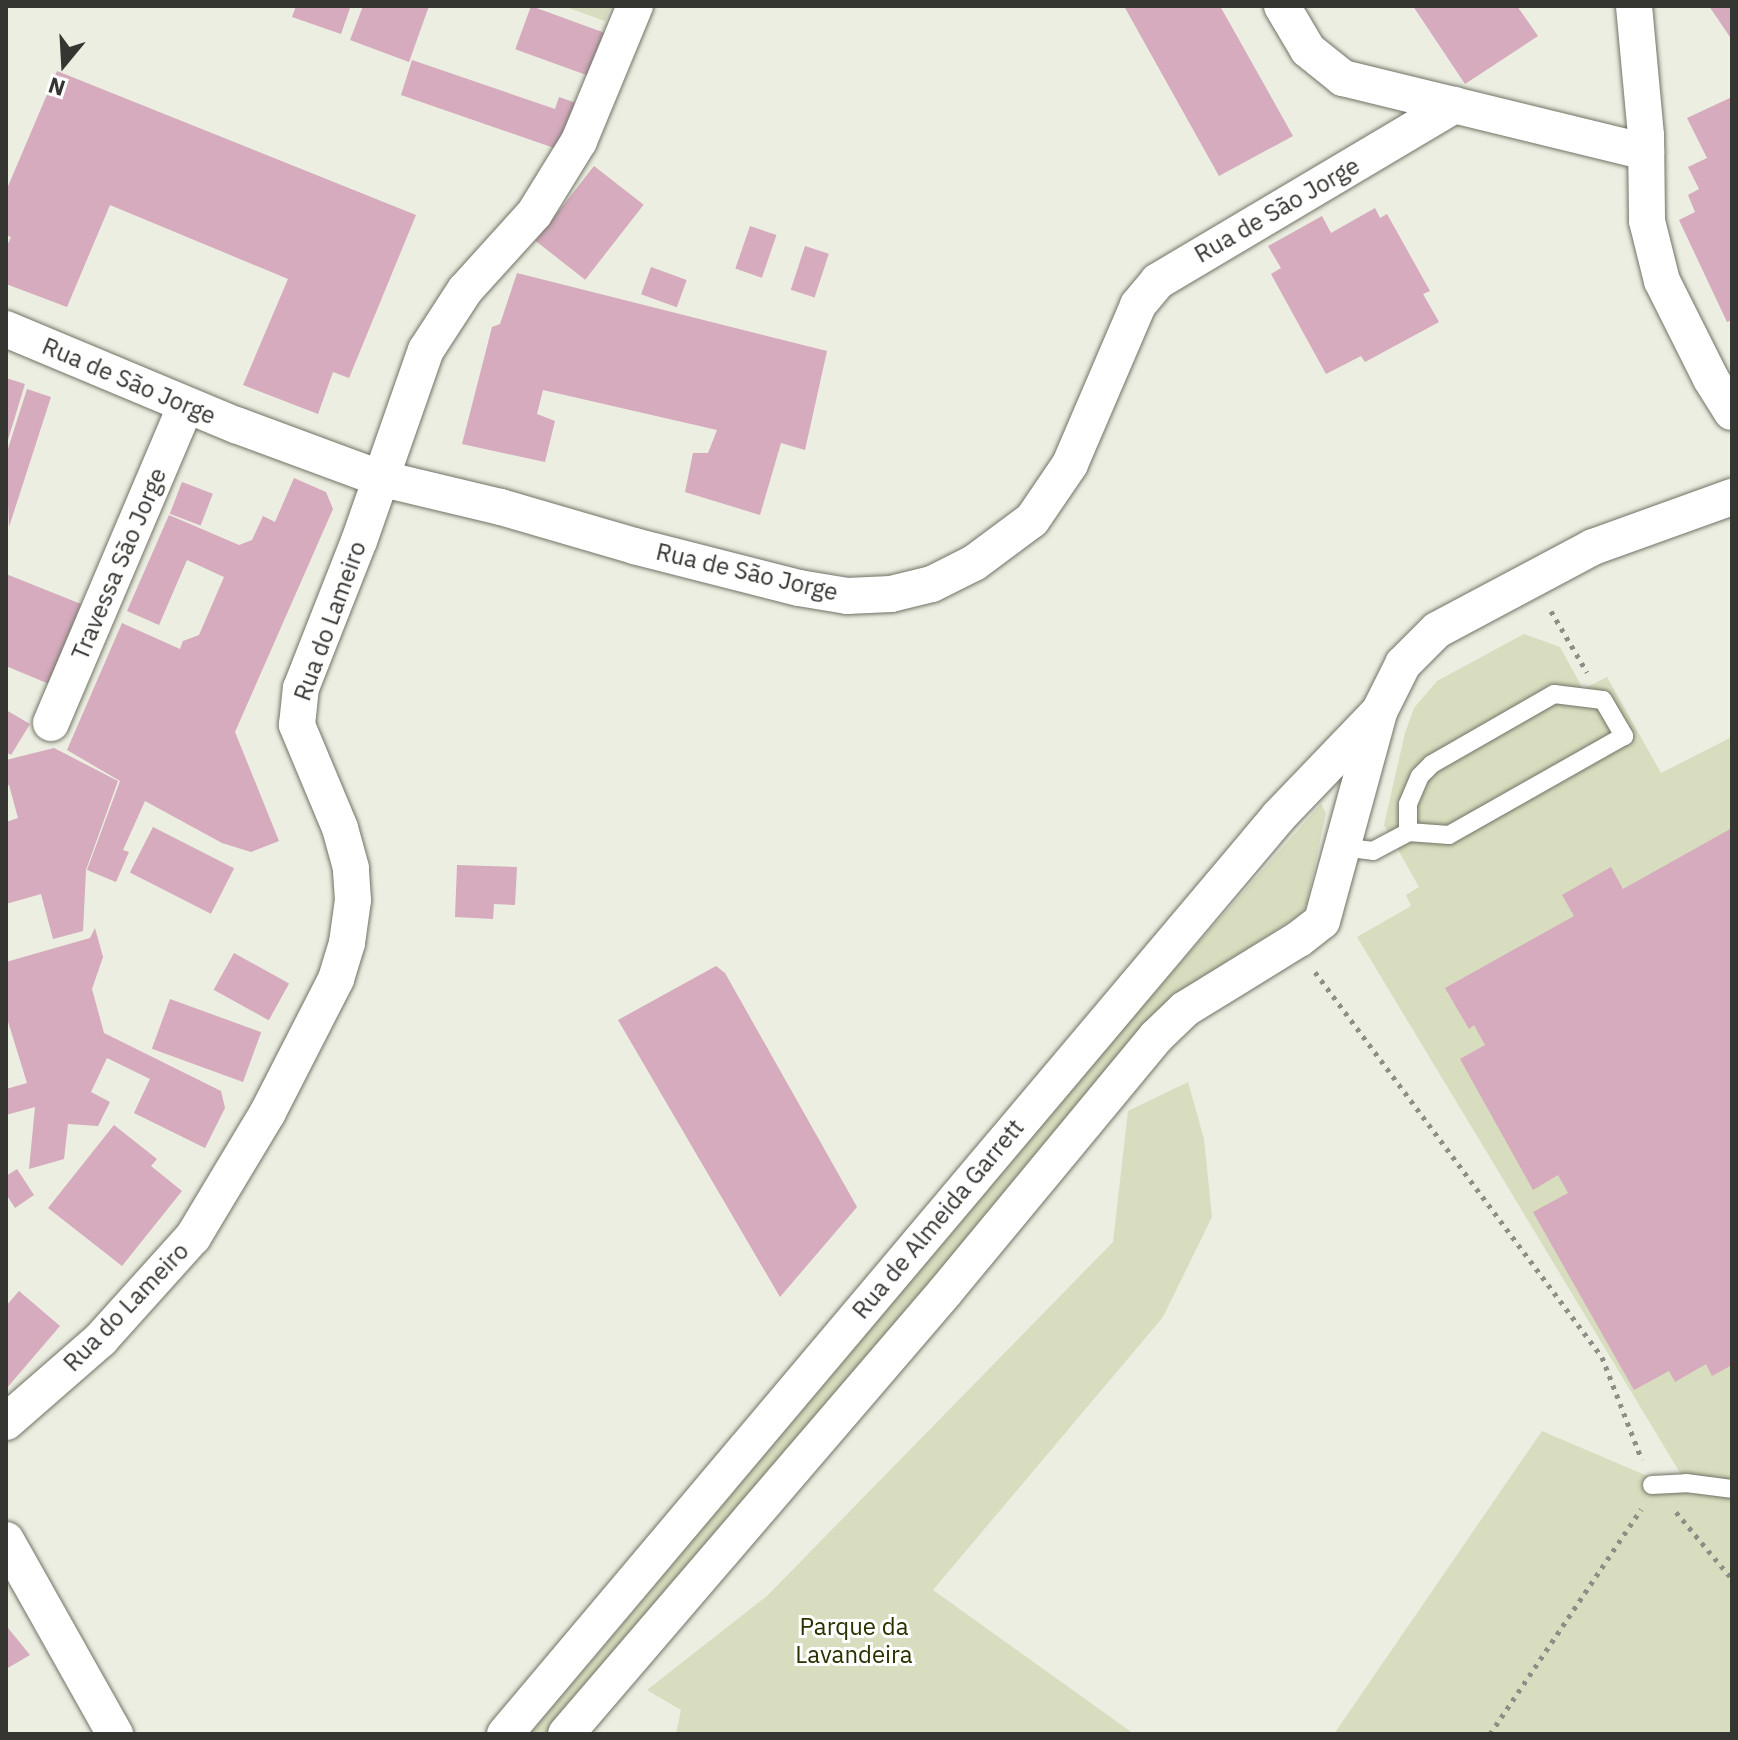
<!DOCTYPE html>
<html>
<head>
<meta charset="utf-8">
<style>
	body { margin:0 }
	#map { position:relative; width:1738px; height:1740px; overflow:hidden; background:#ebeee0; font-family:"IBM Plex Sans",sans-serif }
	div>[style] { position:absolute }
	.green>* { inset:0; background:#d7ddbe }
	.building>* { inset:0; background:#d5abbd; transform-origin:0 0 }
	.path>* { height:5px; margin-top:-2.5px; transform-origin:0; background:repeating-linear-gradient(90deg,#8d8f86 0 4px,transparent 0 10px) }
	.roads { filter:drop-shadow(0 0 2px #707366) drop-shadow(0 0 2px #707366) }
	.service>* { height:18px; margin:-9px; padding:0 9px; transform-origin:9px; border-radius:9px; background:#fff }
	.minor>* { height:36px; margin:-18px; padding:0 18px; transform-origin:18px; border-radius:18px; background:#fff }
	span { translate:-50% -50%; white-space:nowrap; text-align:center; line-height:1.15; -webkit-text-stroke:6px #fff; paint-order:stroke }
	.street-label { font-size:24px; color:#353631 }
	.park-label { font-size:24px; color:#2b3000 }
	.frame { position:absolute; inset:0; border:8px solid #353631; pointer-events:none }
	.north { position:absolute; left:24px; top:24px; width:80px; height:80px; -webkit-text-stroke:6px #fff; paint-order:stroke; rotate:198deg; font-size:22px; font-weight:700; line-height:32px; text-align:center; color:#353631 }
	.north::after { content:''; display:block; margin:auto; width:28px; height:36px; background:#353631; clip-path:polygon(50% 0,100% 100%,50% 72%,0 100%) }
</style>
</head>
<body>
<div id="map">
	<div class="green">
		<i style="clip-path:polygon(563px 6px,611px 6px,605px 21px)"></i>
		<i style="clip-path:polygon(1524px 634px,1560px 647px,1583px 689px,1607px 677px,1661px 773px,1732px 737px,1732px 1734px,1334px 1734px,1542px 1431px,1694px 1496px,1357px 937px,1411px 906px,1406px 895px,1419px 887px,1384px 825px,1405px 733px,1414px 708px,1437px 681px)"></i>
		<i style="clip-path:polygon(1321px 804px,1326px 813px,1307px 903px,1301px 914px,1185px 989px,1155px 1016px,546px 1734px,530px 1734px,1145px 1003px)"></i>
		<i style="clip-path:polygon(1188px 1082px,1204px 1139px,1212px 1217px,1163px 1317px,933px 1590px,1134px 1734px,676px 1734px,681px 1710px,647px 1690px,767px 1596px,1113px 1242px,1128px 1111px)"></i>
	</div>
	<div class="building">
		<i style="clip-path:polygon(296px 6px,346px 6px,350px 8px,341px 34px,292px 17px)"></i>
		<i style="clip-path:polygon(363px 6px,429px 6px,409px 62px,350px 40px)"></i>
		<i style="left:531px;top:6px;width:83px;height:46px;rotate:20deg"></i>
		<i style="clip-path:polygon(1124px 6px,1220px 6px,1293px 136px,1219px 176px)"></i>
		<i style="clip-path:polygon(1413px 6px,1517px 6px,1538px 36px,1465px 84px)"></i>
		<i style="clip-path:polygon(1709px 6px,1732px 6px,1732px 40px)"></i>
		<i style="clip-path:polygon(412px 60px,555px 109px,559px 97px,576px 103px,560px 150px,401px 95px)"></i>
		<i style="clip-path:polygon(57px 71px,416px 215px,349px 378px,333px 372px,318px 414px,243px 385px,288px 279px,110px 205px,67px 307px,6px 284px,6px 248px,11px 237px,6px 235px,6px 191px)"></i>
		<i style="clip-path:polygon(1732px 97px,1732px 320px,1727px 322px,1679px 220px,1695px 212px,1688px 195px,1699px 189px,1688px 167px,1707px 158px,1687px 118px)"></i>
		<i style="left:594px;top:166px;width:63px;height:95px;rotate:38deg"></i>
		<i style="clip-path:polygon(1375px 208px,1380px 218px,1387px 214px,1430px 291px,1423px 294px,1439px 322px,1365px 362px,1361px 356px,1326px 374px,1271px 274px,1281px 268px,1268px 246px,1322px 216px,1331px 233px)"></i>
		<i style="left:750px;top:226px;width:28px;height:45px;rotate:19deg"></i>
		<i style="left:805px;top:246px;width:25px;height:46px;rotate:18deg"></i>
		<i style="left:651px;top:267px;width:38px;height:29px;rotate:20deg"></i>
		<i style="clip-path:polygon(517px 273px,827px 351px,805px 450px,781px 443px,760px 515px,685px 492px,693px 453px,708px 453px,717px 430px,543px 390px,537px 414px,555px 421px,545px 462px,462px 444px,492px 327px,500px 324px)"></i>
		<i style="clip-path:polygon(6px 378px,25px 384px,7px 443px,6px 443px)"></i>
		<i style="clip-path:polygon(27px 389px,51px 397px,9px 527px,6px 455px)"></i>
		<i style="clip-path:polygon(294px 478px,326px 492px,333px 509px,235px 732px,279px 841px,251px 852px,222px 843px,145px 801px,123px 850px,129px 852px,116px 882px,87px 870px,120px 781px,67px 750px,122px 623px,180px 649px,183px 641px,199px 635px,224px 577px,187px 560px,159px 625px,127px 611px,169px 515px,239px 545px,252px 540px,263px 516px,275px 522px)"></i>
		<i style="left:182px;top:482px;width:33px;height:34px;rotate:21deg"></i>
		<i style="clip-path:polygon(6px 574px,81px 604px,49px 684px,6px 666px)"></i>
		<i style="clip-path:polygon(6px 710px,30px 724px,11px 755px,6px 752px)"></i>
		<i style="clip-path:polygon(54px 748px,118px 781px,86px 870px,83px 931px,53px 939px,41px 894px,6px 904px,6px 822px,18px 818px,9px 785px,6px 785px,6px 760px)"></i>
		<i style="left:153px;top:827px;width:91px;height:51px;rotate:27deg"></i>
		<i style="clip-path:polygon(1732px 828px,1732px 1365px,1712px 1376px,1706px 1364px,1675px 1382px,1669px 1371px,1634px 1390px,1533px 1212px,1568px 1193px,1558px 1175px,1533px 1190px,1460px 1059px,1485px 1045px,1474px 1025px,1469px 1029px,1445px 988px,1574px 916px,1562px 895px,1611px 867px,1623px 889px)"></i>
		<i style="clip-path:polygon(457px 865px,517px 867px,515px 905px,494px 904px,493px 919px,455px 917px)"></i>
		<i style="clip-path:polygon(95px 928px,103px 957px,92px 989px,104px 1033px,221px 1091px,225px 1108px,205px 1148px,134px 1113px,150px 1079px,107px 1058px,91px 1092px,110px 1102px,98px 1126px,68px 1124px,64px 1159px,29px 1169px,35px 1107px,6px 1115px,6px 1089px,27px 1083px,6px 1015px,6px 962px,90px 938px)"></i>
		<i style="left:234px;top:953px;width:63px;height:42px;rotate:29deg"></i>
		<i style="clip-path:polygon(716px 966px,725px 973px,857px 1207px,780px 1297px,618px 1020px)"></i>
		<i style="left:170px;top:999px;width:97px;height:53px;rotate:20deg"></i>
		<i style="clip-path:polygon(114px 1125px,157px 1159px,151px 1166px,182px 1191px,122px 1266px,48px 1208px)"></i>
		<i style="clip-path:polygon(17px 1169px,34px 1195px,15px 1208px,6px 1194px,6px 1176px)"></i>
		<i style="clip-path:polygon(19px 1291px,60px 1326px,6px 1389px,6px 1306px)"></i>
		<i style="clip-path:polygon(8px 1628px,30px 1655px,6px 1669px,6px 1629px)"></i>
	</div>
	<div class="path">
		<i style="left:1551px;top:611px;width:71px;rotate:59.5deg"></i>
		<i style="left:1315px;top:972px;width:480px;rotate:53.3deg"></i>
		<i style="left:1602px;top:1357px;width:110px;rotate:68.8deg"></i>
		<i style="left:1676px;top:1512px;width:87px;rotate:50.1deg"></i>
		<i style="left:1490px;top:1734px;width:271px;rotate:-56.1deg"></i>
	</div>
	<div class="roads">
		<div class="service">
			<i style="left:1554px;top:694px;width:49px;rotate:7deg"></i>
			<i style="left:1603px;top:700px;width:42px;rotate:59.7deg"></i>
			<i style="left:1624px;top:736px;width:201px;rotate:150.5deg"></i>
			<i style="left:1449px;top:835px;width:41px;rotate:-175.8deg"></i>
			<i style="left:1408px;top:832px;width:28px;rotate:-90deg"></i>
			<i style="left:1408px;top:804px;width:30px;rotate:-67deg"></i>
			<i style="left:1420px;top:776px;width:17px;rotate:-45deg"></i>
			<i style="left:1432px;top:764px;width:141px;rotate:-29.8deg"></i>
			<i style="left:1341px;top:847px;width:32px;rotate:7deg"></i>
			<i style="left:1373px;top:851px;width:40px;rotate:-28deg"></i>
			<i style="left:1652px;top:1485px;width:34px;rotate:-3deg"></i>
			<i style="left:1686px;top:1483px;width:46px;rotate:7.4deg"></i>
		</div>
		<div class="minor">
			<i style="left:1282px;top:6px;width:51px;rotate:59.4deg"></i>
			<i style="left:1308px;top:50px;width:45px;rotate:38.7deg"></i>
			<i style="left:1343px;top:78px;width:312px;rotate:13.7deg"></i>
			<i style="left:1634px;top:6px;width:130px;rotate:84.7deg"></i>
			<i style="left:1646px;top:135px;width:86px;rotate:89.3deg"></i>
			<i style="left:1647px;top:221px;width:62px;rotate:76deg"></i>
			<i style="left:1662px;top:281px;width:110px;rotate:63.4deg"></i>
			<i style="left:1711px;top:379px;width:39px;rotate:58deg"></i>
			<i style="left:6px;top:329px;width:249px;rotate:22.7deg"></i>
			<i style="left:236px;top:425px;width:153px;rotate:20.3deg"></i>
			<i style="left:379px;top:478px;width:125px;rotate:13.4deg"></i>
			<i style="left:501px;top:507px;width:139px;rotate:16.3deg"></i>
			<i style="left:634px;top:546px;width:170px;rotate:14.3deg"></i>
			<i style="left:799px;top:588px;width:49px;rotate:9.5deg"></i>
			<i style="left:847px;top:596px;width:44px;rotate:-2.6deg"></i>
			<i style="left:891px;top:594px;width:42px;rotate:-13.7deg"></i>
			<i style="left:932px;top:584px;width:47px;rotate:-26.6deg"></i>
			<i style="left:974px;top:563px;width:72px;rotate:-36.6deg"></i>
			<i style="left:1032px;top:520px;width:68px;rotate:-55.8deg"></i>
			<i style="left:1070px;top:464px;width:173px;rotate:-66.8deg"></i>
			<i style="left:1138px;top:305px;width:31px;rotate:-50deg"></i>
			<i style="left:1158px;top:281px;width:345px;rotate:-30.7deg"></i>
			<i style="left:51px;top:723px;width:345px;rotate:-67deg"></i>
			<i style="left:6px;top:1422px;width:126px;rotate:-41.1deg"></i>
			<i style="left:101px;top:1339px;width:137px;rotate:-48deg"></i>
			<i style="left:193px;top:1237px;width:144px;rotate:-59deg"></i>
			<i style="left:267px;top:1114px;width:152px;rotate:-62.9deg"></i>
			<i style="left:336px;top:979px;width:38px;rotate:-73deg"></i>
			<i style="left:347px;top:943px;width:43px;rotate:-82.1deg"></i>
			<i style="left:353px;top:900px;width:32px;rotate:-94deg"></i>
			<i style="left:351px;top:868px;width:41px;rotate:-105.4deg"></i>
			<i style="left:340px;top:828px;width:112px;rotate:-112.7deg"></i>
			<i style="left:297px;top:725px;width:37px;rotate:-84deg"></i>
			<i style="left:301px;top:688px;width:158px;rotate:-68.5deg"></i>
			<i style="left:359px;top:541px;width:202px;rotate:-70.7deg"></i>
			<i style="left:426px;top:350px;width:72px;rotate:-57deg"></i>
			<i style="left:465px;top:290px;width:103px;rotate:-47.8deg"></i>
			<i style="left:534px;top:214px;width:86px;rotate:-58.3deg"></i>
			<i style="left:579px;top:141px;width:146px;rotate:-67.5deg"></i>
			<i style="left:6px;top:1540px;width:223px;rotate:60.7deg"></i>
			<i style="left:505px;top:1734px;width:1201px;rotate:-49.86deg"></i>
			<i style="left:1279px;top:816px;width:139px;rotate:-46.2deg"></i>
			<i style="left:566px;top:1734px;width:582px;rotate:-49.39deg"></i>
			<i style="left:945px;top:1292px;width:331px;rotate:-50.4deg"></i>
			<i style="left:1156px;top:1037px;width:40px;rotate:-44deg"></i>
			<i style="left:1185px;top:1009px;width:134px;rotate:-31.6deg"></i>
			<i style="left:1299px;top:939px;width:29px;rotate:-38deg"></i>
			<i style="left:1322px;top:921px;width:217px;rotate:-74.7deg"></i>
			<i style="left:1379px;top:712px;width:54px;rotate:-63.4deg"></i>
			<i style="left:1403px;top:664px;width:48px;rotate:-45deg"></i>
			<i style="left:1437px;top:630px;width:177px;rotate:-28deg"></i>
			<i style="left:1593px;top:547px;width:148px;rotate:-19.8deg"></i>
		</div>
	</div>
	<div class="street-label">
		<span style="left:1277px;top:210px;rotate:-30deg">Rua de São Jorge</span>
		<span style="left:129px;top:381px;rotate:23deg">Rua de São Jorge</span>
		<span style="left:119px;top:564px;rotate:-67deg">Travessa São Jorge</span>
		<span style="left:747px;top:572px;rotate:13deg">Rua de São Jorge</span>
		<span style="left:330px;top:621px;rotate:-70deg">Rua do Lameiro</span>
		<span style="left:938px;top:1219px;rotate:-50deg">Rua de Almeida Garrett</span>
		<span style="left:126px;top:1307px;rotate:-46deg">Rua do Lameiro</span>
	</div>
	<div class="park-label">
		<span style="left:854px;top:1641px">Parque da<br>Lavandeira</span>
	</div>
	<div class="frame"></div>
	<div class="north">N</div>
</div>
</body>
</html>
